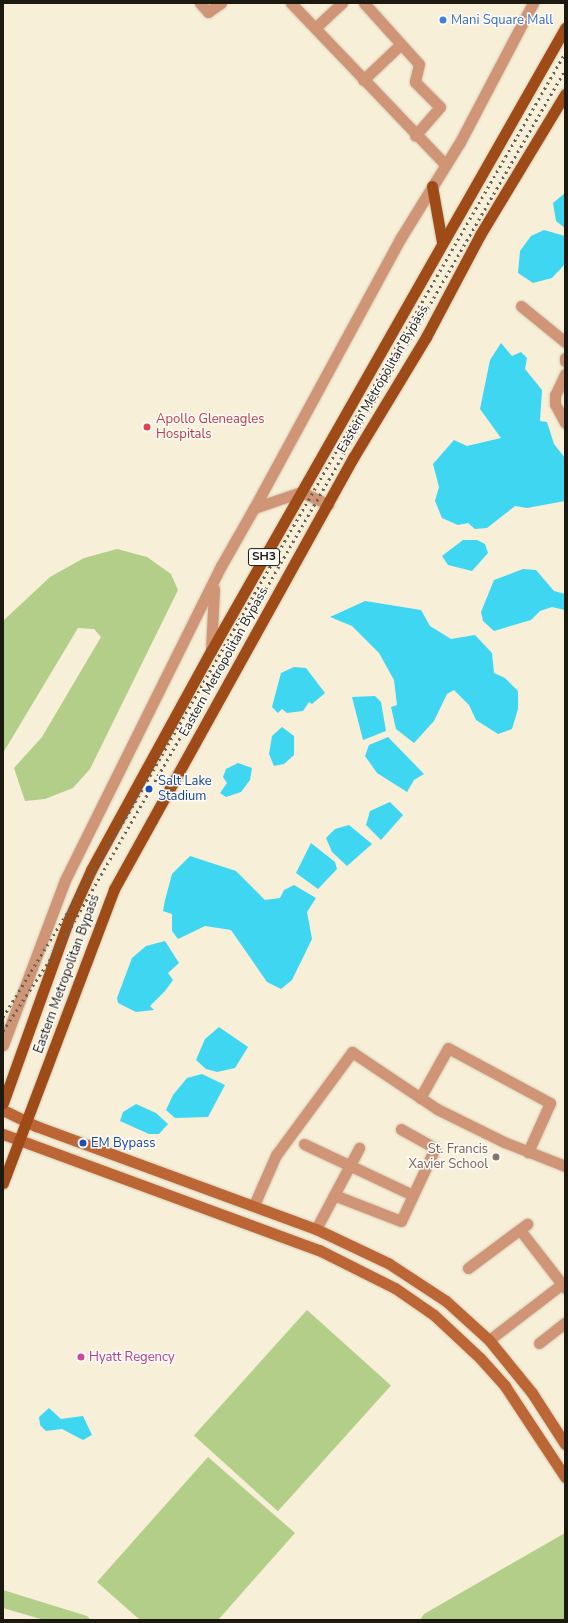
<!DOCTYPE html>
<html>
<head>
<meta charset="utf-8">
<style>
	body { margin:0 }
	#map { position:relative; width:568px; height:1623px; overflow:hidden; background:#f7efd7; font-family:"Nunito Sans",sans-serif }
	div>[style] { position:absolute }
	.green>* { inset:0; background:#b2ce88; transform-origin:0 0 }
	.water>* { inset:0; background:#3fd6f2 }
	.roads { filter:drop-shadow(0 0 1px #d4cdb7) drop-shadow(0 0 1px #d4cdb7) }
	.minor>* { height:11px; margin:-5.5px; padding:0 5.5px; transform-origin:5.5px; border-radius:5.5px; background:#d09476 }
	.tertiary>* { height:11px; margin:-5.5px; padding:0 5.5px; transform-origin:5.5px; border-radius:5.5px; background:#d09476 }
	.secondary>* { height:11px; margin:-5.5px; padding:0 5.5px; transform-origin:5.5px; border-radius:5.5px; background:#bc6535 }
	.primary>* { height:11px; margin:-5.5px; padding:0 5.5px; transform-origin:5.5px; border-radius:5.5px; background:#9f4b17 }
	.rail>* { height:3px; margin-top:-1.5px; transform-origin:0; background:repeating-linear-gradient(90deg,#676255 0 2px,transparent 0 6px) }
	.dots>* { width:11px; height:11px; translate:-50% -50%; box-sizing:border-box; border:2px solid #fefcf8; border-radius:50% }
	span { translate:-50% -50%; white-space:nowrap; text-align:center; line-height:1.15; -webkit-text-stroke:3px #fefcf8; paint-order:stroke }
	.shield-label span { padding:1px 3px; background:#fefcf8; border:1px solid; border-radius:3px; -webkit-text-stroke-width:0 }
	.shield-label { font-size:12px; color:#1c1911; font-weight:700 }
	.shop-label { font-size:13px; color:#366cbe }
	.left { translate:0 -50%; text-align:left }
	.street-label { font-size:13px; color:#1c1911 }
	.health-label { font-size:13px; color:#be3a42 }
	.transit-label { font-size:13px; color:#164399 }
	.education-label { font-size:13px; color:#785e54 }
	.right { translate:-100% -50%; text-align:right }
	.hotel-label { font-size:13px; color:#b23c85 }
	.frame { position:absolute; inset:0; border:4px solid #1c1911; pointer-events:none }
</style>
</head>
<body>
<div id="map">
	<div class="green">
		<i style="clip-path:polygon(117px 549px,147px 557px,171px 574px,178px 590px,90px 769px,73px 788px,45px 799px,25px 801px,14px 768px,42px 737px,101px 637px,94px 629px,78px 628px,3px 753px,3px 621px,50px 577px,84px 558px)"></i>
		<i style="left:307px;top:1310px;width:113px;height:169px;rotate:42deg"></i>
		<i style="clip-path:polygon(208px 1457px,295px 1533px,218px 1620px,140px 1620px,97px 1582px)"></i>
		<i style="clip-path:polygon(565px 1533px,565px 1620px,420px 1620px,424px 1614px)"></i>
		<i style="clip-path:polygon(3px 1590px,87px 1616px,91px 1620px,44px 1620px,3px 1608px)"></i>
	</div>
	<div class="water">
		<i style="clip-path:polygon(565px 193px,565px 228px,556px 221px,553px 203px)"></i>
		<i style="clip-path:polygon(544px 230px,565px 236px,565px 264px,552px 278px,533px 283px,518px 273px,520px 251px,531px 236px)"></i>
		<i style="clip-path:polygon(501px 343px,512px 356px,521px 352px,527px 358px,525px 369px,542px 390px,540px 421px,547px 422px,554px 444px,565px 458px,565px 501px,527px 508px,515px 506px,487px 528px,475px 529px,468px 523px,458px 525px,442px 518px,435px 501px,439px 487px,433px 464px,454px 440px,467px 446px,501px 438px,480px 409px,490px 360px)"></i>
		<i style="clip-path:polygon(463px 540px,477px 540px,485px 544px,488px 553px,472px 571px,448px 565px,442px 556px)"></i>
		<i style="clip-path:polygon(523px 569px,536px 570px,554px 591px,565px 594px,565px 610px,552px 607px,540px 611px,531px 620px,494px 631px,483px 621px,481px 612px,494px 580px)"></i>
		<i style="clip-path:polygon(365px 601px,421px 610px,430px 626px,451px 639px,475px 635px,492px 653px,494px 673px,505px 678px,518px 691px,518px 709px,512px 729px,498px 734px,476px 720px,469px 705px,454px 690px,447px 694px,434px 721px,414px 743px,396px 729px,391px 707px,397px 705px,394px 680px,379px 653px,352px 626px,330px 617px)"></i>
		<i style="clip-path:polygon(294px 667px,306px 668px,325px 693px,312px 704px,309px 702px,303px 711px,287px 713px,282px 709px,278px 713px,272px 707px,281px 673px)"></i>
		<i style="clip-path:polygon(375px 696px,381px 702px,386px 731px,363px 740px,352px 697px)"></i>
		<i style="clip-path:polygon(282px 727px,294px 736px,294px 755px,284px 764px,274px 766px,269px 754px,272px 736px)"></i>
		<i style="clip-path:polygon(388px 737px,424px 774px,414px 780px,407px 792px,377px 773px,365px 756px,369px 745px)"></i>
		<i style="clip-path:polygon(238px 763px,252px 768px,250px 780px,241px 792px,226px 797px,220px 793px,227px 783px,223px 777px,226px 769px)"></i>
		<i style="clip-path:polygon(390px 802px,403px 815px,381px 840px,366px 825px,370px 811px)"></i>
		<i style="clip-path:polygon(349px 825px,372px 844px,347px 866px,332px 852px,326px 838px,335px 829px)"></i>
		<i style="clip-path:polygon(311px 843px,335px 862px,337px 869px,318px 889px,296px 873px)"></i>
		<i style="clip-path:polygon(190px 856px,236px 871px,265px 900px,280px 898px,284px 890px,294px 885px,316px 898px,307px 912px,312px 939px,292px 980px,281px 989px,267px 982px,231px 930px,205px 926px,178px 939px,172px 931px,172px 914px,163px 911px,165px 900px,172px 874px)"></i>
		<i style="clip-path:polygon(165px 941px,179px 963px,168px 973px,173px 980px,165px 991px,150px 1006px,154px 1010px,136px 1012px,118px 1003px,117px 998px,132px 958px,146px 946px)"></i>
		<i style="clip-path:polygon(219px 1027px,248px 1047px,235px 1068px,217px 1072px,206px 1069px,196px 1060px,205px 1039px)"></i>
		<i style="clip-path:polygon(202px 1074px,225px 1085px,208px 1117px,175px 1118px,166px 1110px,173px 1095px,187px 1078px)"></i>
		<i style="clip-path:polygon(136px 1104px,156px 1113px,168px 1124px,159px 1134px,149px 1134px,120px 1121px,123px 1112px)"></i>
		<i style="clip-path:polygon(49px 1408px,61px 1419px,83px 1416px,92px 1435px,83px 1440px,62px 1429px,46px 1431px,40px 1425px,39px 1417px)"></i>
	</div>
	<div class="roads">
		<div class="minor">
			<i style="left:200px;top:3px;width:12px;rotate:48deg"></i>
			<i style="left:208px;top:12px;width:16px;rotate:-35deg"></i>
			<i style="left:291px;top:3px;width:224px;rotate:46.3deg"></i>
			<i style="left:364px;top:3px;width:82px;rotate:48deg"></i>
			<i style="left:419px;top:64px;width:18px;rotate:103deg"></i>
			<i style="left:415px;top:82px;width:35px;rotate:45deg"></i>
			<i style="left:440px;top:107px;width:38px;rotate:131deg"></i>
			<i style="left:315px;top:28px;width:37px;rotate:-43deg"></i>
			<i style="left:363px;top:80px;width:52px;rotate:-43.5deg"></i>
			<i style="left:521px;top:306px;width:57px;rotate:39.3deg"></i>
			<i style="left:565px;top:358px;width:3px;rotate:90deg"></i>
			<i style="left:565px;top:374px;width:23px;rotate:115deg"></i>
			<i style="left:555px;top:395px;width:9px;rotate:90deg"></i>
			<i style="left:555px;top:404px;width:21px;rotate:62deg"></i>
			<i style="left:420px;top:1098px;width:57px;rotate:-60.8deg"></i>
			<i style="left:448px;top:1048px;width:116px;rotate:28.3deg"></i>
			<i style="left:550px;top:1103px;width:54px;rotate:114.2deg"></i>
			<i style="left:304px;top:1144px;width:120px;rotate:25.1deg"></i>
			<i style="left:334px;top:1195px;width:72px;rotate:21.2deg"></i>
			<i style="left:401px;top:1221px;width:81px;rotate:-65deg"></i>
			<i style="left:435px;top:1148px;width:39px;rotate:-151deg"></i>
			<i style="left:254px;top:1205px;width:55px;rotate:-66.3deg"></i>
			<i style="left:276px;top:1155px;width:128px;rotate:-53.6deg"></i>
			<i style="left:352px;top:1052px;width:102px;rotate:33.8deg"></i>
			<i style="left:437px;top:1109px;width:75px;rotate:26.2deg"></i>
			<i style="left:504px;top:1142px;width:66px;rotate:21.5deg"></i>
			<i style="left:316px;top:1229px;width:92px;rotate:-62deg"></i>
			<i style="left:520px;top:1230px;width:73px;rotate:52.2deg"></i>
			<i style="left:468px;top:1268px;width:74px;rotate:-36.7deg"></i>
			<i style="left:489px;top:1340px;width:92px;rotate:-37.5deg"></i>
			<i style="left:539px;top:1343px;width:33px;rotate:-38deg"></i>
		</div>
		<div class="tertiary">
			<i style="left:254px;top:508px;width:306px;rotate:-61.5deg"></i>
			<i style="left:400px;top:239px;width:114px;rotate:-58.3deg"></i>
			<i style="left:460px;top:142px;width:157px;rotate:-62.3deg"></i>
			<i style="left:211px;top:651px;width:62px;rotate:-87.2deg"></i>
			<i style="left:3px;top:1045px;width:176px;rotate:-69.4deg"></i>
			<i style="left:65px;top:880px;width:351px;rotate:-63.6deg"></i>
			<i style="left:221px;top:566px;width:67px;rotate:-60.4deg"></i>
			<i style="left:254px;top:508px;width:50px;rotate:-18.8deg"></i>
			<i style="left:301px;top:492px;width:30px;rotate:24deg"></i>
		</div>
		<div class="secondary">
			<i style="left:3px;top:1110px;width:37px;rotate:26deg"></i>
			<i style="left:36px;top:1126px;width:298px;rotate:20.2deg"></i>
			<i style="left:316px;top:1229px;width:80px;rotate:25.3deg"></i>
			<i style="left:388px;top:1263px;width:69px;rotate:33.2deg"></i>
			<i style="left:446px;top:1301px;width:58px;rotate:42.2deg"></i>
			<i style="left:489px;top:1340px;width:68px;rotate:50.9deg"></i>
			<i style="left:532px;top:1393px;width:61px;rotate:57.1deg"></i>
			<i style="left:3px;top:1134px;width:337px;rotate:20.2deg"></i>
			<i style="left:319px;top:1250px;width:85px;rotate:26.6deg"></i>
			<i style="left:395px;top:1288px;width:47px;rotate:34.7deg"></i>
			<i style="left:434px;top:1315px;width:63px;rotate:43.1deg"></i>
			<i style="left:480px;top:1358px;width:38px;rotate:48deg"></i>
			<i style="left:505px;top:1386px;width:109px;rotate:56.6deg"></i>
		</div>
		<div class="primary">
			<i style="left:432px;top:186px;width:57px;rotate:79.9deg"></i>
			<i style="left:3px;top:1103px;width:193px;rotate:-70.3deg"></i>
			<i style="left:68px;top:921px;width:56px;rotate:-65.7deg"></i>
			<i style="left:91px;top:870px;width:250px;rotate:-61.3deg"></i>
			<i style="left:211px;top:651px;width:717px;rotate:-60.39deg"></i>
			<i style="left:3px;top:1183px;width:314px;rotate:-69.3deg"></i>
			<i style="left:114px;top:889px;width:493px;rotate:-61deg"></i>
			<i style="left:353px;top:458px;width:141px;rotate:-58.9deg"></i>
			<i style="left:426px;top:337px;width:115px;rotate:-62.1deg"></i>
			<i style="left:480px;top:235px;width:165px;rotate:-58.9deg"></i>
		</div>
	</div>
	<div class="rail">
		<i style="left:3px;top:1017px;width:246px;rotate:-58.4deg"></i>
		<i style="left:132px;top:807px;width:869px;rotate:-60.13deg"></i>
		<i style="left:3px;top:1031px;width:118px;rotate:-56.7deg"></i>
		<i style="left:68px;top:932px;width:995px;rotate:-60.03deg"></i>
	</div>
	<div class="dots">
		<i style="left:443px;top:20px;background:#3f7fe0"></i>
		<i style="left:147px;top:427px;background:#e0444e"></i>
		<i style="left:149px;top:789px;background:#1a4fb4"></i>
		<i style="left:83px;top:1143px;background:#1a4fb4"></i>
		<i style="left:496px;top:1157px;background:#8d6e63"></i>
		<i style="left:81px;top:1357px;background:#d1479c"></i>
	</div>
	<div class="shield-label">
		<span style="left:264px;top:557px">SH3</span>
	</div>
	<div class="shop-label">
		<span class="left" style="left:451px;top:20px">Mani Square Mall</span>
	</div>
	<div class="street-label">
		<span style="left:383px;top:379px;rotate:-60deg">Eastern Metropolitan Bypass</span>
		<span style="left:224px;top:662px;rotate:-61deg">Eastern Metropolitan Bypass</span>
		<span style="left:67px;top:974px;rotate:-70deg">Eastern Metropolitan Bypass</span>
	</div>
	<div class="health-label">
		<span class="left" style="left:156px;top:427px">Apollo Gleneagles<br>Hospitals</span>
	</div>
	<div class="transit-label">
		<span class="left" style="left:158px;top:789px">Salt Lake<br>Stadium</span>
		<span class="left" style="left:91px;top:1143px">EM Bypass</span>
	</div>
	<div class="education-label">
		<span class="right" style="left:488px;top:1157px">St. Francis<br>Xavier School</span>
	</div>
	<div class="hotel-label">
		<span class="left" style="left:89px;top:1357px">Hyatt Regency</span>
	</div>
	<div class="frame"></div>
</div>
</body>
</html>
